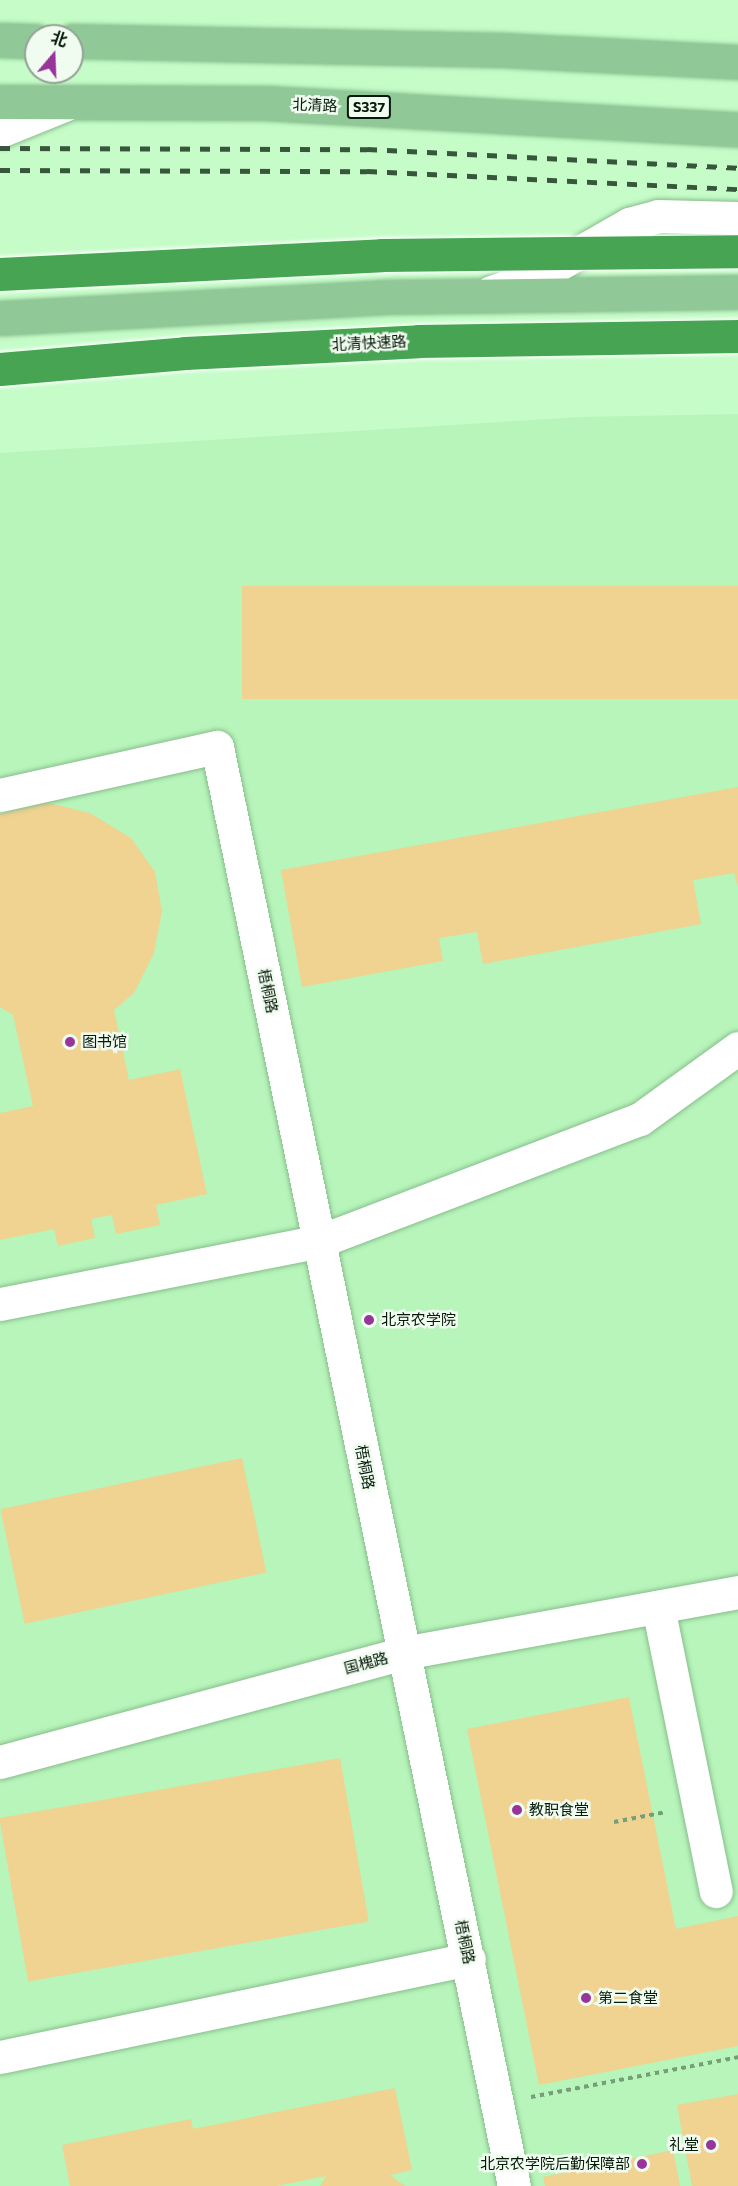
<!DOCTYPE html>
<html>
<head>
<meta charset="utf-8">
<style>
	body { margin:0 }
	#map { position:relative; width:738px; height:2186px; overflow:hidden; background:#c5fcc8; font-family:Commissioner,"Noto Sans SC",sans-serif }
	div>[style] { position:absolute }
	.built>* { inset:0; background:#b7f5bb }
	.building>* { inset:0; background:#f0d291; transform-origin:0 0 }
	.path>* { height:4px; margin-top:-2px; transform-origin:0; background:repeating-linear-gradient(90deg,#769f79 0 4.5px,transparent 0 9px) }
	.roads { filter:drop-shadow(0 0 2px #88bd8c) drop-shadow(0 0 2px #88bd8c) }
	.minor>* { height:33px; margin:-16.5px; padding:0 16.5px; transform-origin:16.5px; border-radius:16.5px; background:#fff }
	.major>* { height:33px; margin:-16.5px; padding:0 16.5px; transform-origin:16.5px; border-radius:16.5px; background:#90c898 }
	.rail>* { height:4.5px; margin-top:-2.25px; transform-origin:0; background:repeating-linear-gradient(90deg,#38563b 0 10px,transparent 0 20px) }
	.bridges { filter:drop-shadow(0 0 2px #fff) drop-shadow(0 0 2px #fff) }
	.highway-bridge>* { height:33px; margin:-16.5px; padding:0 16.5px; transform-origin:16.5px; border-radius:16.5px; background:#46a453 }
	.dots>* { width:16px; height:16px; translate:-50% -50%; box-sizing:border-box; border:3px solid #f1fcf1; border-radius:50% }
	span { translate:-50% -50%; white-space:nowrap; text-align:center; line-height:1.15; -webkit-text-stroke:5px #f1fcf1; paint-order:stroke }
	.shield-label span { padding:2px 4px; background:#f1fcf1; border:2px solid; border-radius:4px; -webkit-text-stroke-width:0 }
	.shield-label { font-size:14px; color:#061a08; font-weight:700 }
	.street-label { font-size:15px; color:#061a08 }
	.poi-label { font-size:15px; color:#061a08 }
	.left { translate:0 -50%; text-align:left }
	.right { translate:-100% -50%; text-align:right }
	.north { position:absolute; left:24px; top:24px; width:60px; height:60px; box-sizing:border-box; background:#f1fcf1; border:2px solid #93a294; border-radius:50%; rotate:19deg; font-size:16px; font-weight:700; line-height:24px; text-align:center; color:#061a08 }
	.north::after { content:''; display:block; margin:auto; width:21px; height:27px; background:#97359b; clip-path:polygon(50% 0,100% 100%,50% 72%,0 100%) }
</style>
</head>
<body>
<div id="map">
	<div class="built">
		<i style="clip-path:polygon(738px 414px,738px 2186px,0 2186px,0 453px,581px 417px)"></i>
	</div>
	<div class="building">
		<i style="left:738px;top:586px;width:113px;height:496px;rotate:90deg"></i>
		<i style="clip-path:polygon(738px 787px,738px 887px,734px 873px,693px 880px,701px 924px,483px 964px,477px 932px,439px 938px,443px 961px,302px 987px,281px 870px)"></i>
		<i style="clip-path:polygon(45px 802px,90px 813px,131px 838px,155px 872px,162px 911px,154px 953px,134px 993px,114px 1010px,129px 1080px,180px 1069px,207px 1194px,156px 1205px,160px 1225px,116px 1234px,112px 1215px,91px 1219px,95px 1238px,58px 1246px,54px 1229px,0 1240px,0 1113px,33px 1106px,13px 1015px,0 1007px,0 814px)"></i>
		<i style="left:242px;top:1458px;width:117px;height:247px;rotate:78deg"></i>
		<i style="clip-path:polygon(629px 1697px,676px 1929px,738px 1916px,738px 2046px,539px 2085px,467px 1729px)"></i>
		<i style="left:340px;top:1758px;width:166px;height:346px;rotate:80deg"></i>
		<i style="clip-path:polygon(395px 2088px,412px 2170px,390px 2175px,405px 2186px,320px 2186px,326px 2176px,276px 2186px,70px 2186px,62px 2145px,191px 2119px,193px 2129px)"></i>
		<i style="clip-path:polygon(738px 2094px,738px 2186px,692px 2186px,677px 2105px)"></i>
		<i style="clip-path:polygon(673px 2150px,680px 2186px,545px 2186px,543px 2177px)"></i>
	</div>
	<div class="path">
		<i style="left:614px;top:1822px;width:53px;rotate:-10.9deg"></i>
		<i style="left:531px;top:2097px;width:211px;rotate:-10.9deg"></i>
	</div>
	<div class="roads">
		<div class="minor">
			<i style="left:0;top:131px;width:74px;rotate:-22.1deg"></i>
			<i style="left:491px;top:292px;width:52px;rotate:-19.1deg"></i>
			<i style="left:540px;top:275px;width:103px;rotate:-29.8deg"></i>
			<i style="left:629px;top:224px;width:30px;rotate:-15deg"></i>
			<i style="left:658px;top:216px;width:80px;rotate:1.4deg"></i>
			<i style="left:0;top:795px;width:222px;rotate:-12.5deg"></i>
			<i style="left:217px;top:747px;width:1469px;rotate:78.34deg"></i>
			<i style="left:0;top:1304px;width:326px;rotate:-11.1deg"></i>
			<i style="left:320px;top:1241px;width:342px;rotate:-20.9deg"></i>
			<i style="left:640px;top:1119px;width:121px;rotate:-35.9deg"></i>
			<i style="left:658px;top:1607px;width:290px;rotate:78.5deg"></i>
			<i style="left:0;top:1762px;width:417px;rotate:-15.1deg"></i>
			<i style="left:403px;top:1653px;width:341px;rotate:-10.3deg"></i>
			<i style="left:0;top:2057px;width:479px;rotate:-11.8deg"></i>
		</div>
		<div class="major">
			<i style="left:0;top:40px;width:36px;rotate:2deg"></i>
			<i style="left:72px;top:41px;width:431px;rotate:1.2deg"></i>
			<i style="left:503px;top:50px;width:235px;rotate:2.9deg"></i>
			<i style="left:0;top:102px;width:266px;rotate:0.2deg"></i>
			<i style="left:266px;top:103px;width:473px;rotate:3.2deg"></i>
			<i style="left:0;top:318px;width:383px;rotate:-3.1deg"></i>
			<i style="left:382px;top:297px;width:356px;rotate:-0.8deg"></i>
		</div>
	</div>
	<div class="rail">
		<i style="left:0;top:148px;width:367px;rotate:0.2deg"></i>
		<i style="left:367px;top:149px;width:371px;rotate:2.9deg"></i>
		<i style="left:0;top:170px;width:367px;rotate:0.2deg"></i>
		<i style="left:367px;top:171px;width:371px;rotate:2.8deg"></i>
	</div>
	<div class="bridges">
		<div class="highway-bridge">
			<i style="left:0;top:274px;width:382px;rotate:-2.8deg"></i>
			<i style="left:382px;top:255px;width:356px;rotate:-0.6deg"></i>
			<i style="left:0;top:369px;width:186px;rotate:-4.9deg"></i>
			<i style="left:185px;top:353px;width:234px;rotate:-2.9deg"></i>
			<i style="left:419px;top:341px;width:319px;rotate:-0.9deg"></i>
		</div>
	</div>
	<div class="dots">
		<i style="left:70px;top:1042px;background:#97359b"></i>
		<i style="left:369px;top:1320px;background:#97359b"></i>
		<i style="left:517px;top:1810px;background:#97359b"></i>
		<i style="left:586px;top:1998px;background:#97359b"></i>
		<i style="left:711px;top:2145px;background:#97359b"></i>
		<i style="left:642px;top:2164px;background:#97359b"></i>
	</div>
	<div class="shield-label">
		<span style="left:369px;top:107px">S337</span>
	</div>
	<div class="street-label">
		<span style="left:315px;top:105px;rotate:2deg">北清路</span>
		<span style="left:369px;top:343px;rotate:-3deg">北清快速路</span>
		<span style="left:268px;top:991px;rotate:78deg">梧桐路</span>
		<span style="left:365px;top:1467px;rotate:79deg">梧桐路</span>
		<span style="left:366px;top:1663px;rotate:-15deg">国槐路</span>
		<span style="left:465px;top:1942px;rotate:78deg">梧桐路</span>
	</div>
	<div class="poi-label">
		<span class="left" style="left:82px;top:1042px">图书馆</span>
		<span class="left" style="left:381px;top:1320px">北京农学院</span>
		<span class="left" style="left:529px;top:1810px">教职食堂</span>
		<span class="left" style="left:598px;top:1998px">第二食堂</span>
		<span class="right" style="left:699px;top:2145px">礼堂</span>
		<span class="right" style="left:630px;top:2164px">北京农学院后勤保障部</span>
	</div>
	<div class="north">北</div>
</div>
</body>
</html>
